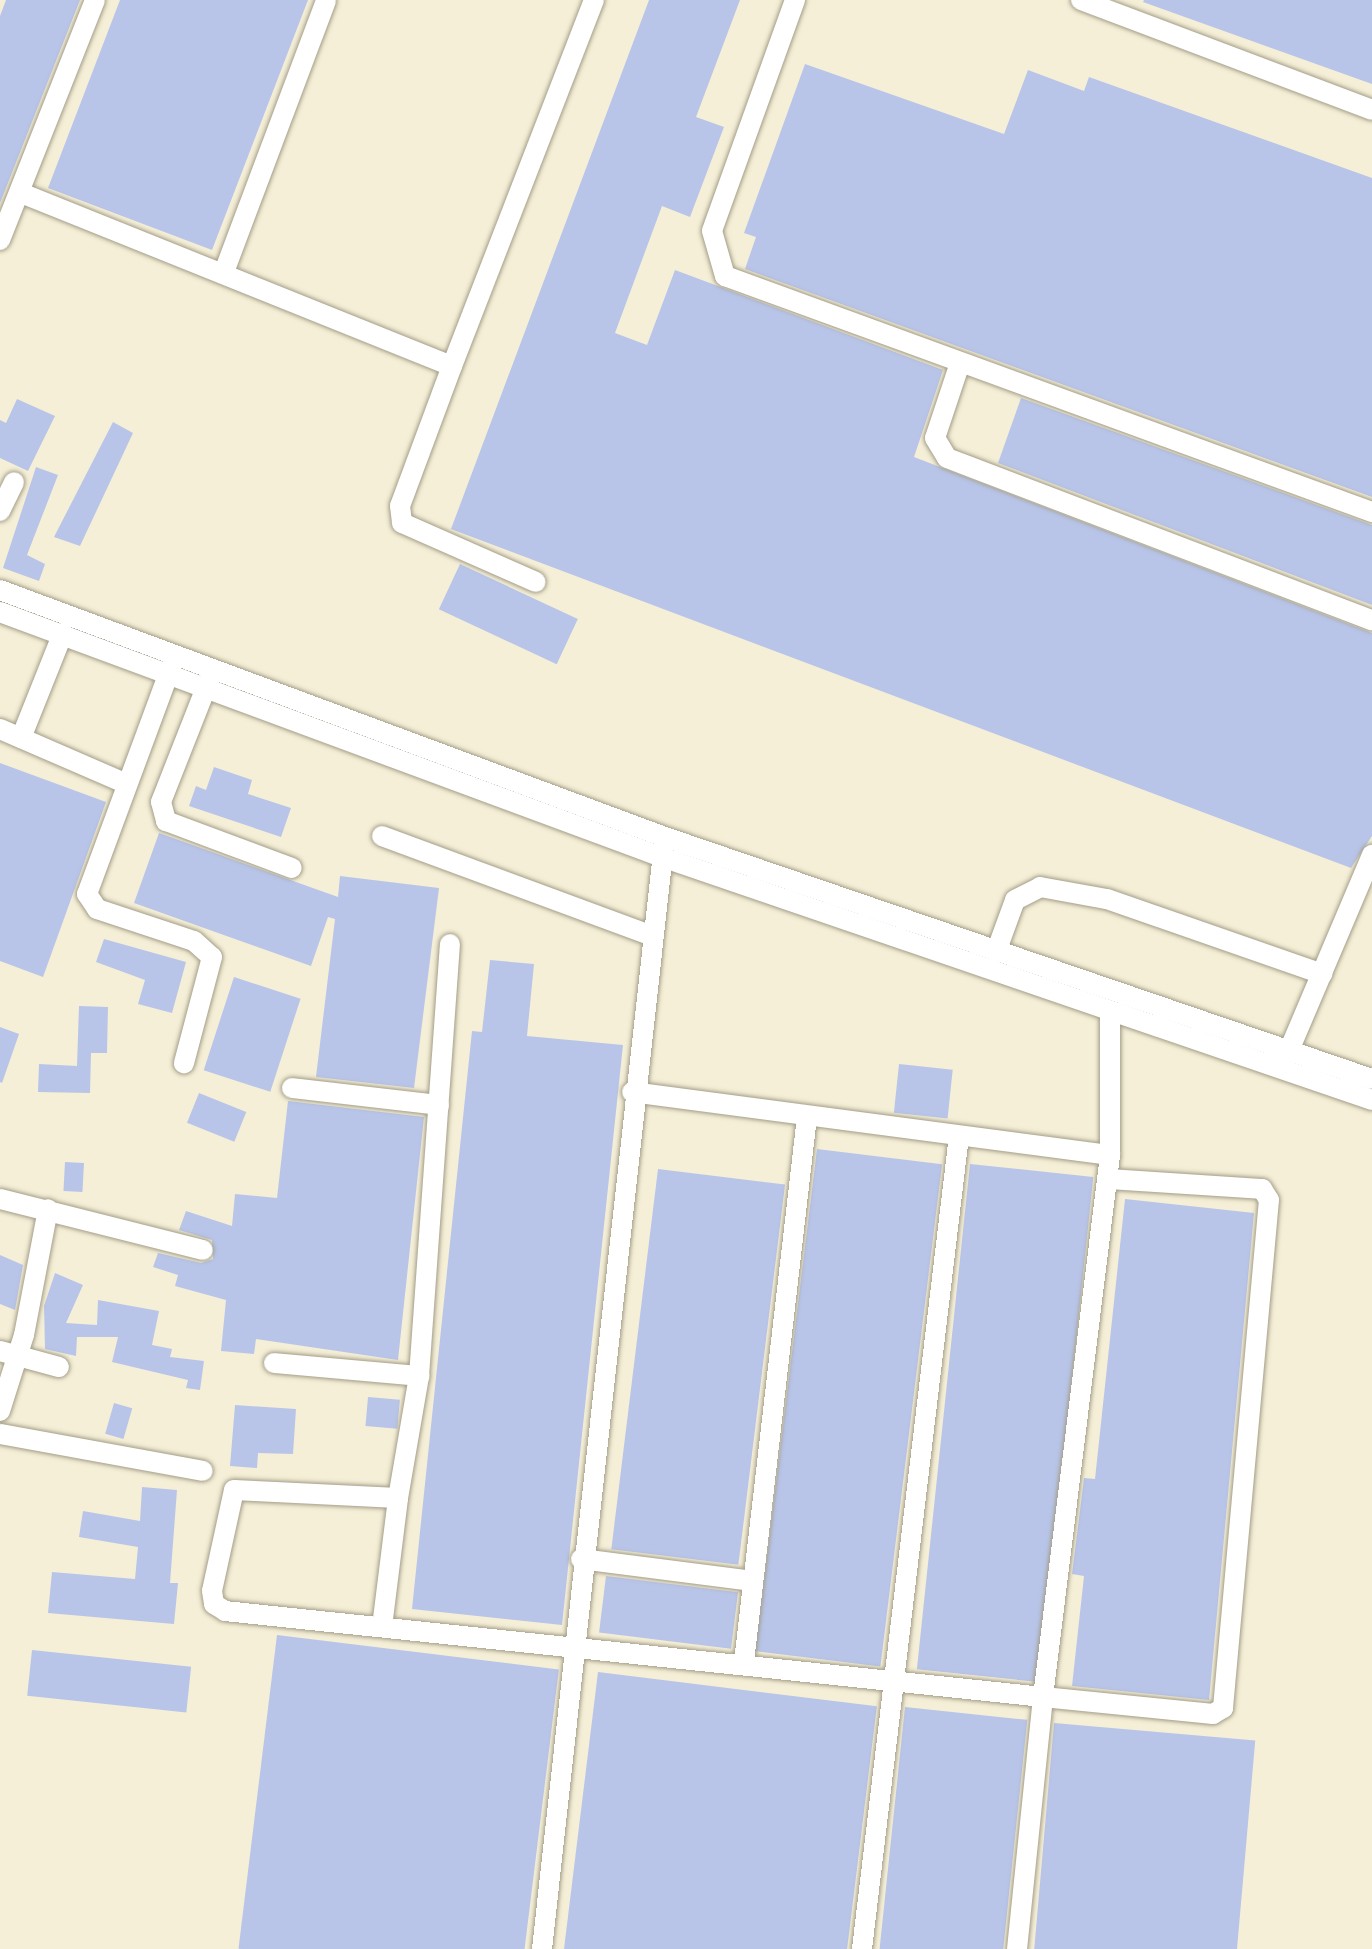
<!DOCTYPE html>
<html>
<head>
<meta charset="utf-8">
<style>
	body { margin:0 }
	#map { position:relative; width:1372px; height:1949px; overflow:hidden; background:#f5efd7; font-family:"Fira Sans Condensed",sans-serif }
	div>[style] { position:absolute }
	.building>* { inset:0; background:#b8c5e9; transform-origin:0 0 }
	.roads { filter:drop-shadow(0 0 2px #a39d88) drop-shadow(0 0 2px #a39d88) }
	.minor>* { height:20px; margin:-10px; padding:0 10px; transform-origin:10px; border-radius:10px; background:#fff }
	span { translate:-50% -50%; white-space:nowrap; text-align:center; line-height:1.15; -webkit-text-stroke:10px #fff; paint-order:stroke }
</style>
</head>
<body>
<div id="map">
	<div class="building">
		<i style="clip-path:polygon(6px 0,80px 0,0 203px,0 16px)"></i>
		<i style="clip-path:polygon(120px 0,308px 0,212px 250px,48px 188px)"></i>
		<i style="clip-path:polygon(649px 0,740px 0,696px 117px,724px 127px,690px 217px,662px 206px,615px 333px,647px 345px,675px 270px,943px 370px,914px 457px,1372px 633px,1372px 836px,1351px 868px,451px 529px)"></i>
		<i style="clip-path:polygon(1372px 0,1372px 84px,1143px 2px,1144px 0)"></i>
		<i style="clip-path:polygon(805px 64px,1004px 134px,1028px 70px,1084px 91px,1089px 77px,1372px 178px,1372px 497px,745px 269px,756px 237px,744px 233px)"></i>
		<i style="clip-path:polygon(1021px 398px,1372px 525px,1372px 605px,998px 463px)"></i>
		<i style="clip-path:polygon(17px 399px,55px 416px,28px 471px,0 458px,0 420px,6px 423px)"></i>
		<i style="clip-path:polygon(113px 422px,133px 433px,80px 546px,54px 537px)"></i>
		<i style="clip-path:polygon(36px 467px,58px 475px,27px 555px,45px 564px,39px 581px,3px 568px)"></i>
		<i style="left:460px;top:564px;width:130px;height:50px;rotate:25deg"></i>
		<i style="clip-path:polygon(0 763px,106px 802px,43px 977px,0 961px)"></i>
		<i style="clip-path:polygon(214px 767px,252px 780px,248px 794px,291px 808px,281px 837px,189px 806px,196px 786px,206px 790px)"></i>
		<i style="clip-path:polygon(159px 833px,338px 897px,340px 876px,439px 888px,414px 1088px,316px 1077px,335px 919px,328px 917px,311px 966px,134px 903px)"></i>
		<i style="clip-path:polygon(104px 939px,186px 962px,172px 1013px,138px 1004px,145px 980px,96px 962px)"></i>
		<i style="clip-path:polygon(490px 960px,534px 964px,527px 1036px,623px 1045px,562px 1625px,412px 1609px,472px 1031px,482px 1032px)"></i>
		<i style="left:234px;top:977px;width:70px;height:98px;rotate:18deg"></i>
		<i style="clip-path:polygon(79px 1006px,108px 1007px,107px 1053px,91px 1053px,90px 1093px,38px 1092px,39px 1064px,77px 1066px)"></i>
		<i style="clip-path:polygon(0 1027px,19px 1034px,2px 1083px,0 1082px)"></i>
		<i style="left:899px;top:1064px;width:54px;height:49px;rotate:6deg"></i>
		<i style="left:199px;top:1093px;width:51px;height:32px;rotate:22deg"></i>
		<i style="clip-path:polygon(288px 1101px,424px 1117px,398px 1360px,256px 1339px,254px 1354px,221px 1351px,226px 1300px,175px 1286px,178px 1275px,153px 1267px,158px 1253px,201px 1263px,213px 1259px,212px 1240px,179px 1230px,186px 1211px,232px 1226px,235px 1194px,277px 1198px)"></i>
		<i style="left:817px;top:1149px;width:126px;height:506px;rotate:7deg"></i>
		<i style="left:65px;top:1162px;width:19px;height:29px;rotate:3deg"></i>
		<i style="left:970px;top:1164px;width:124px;height:508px;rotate:6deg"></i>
		<i style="left:658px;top:1169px;width:128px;height:383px;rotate:7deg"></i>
		<i style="clip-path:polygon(1125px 1199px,1254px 1213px,1209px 1700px,1072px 1686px,1084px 1576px,1072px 1574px,1084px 1478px,1095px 1479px)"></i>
		<i style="clip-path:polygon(0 1255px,23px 1265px,15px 1310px,0 1304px)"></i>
		<i style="clip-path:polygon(55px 1273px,83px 1285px,66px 1323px,97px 1325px,98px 1300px,159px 1311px,152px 1345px,172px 1349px,170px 1357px,204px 1361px,200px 1390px,186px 1388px,188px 1380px,112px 1362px,118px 1337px,77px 1337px,76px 1356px,45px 1349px,44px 1306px)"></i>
		<i style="left:368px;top:1397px;width:32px;height:29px;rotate:5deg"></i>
		<i style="left:114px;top:1403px;width:19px;height:32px;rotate:16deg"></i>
		<i style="clip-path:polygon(235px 1405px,296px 1409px,293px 1454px,258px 1453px,257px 1468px,230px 1466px)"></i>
		<i style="clip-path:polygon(142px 1487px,177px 1490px,170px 1583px,178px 1583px,174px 1624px,48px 1613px,52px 1572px,135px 1579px,138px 1547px,79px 1537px,83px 1511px,140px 1521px)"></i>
		<i style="left:606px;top:1576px;width:133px;height:57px;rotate:7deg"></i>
		<i style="left:277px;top:1635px;width:284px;height:316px;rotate:7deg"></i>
		<i style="left:32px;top:1650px;width:160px;height:46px;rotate:6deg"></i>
		<i style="left:598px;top:1672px;width:281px;height:279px;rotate:7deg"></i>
		<i style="left:905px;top:1707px;width:123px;height:244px;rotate:6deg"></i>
		<i style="left:1054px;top:1723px;width:202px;height:227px;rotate:5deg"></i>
	</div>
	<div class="roads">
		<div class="minor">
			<i style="left:795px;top:0;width:245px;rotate:109.8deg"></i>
			<i style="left:712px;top:231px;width:47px;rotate:73.9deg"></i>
			<i style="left:725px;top:276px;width:689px;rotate:20.04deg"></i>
			<i style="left:1081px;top:0;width:311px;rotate:20.7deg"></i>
			<i style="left:21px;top:193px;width:464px;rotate:21.9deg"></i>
			<i style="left:452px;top:366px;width:393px;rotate:-68.8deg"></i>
			<i style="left:0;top:240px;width:258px;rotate:-68.4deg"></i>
			<i style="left:224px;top:272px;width:290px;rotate:-69.4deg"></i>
			<i style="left:960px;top:363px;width:79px;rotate:108.4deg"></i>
			<i style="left:935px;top:438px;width:23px;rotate:59deg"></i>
			<i style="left:947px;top:458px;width:455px;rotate:20.9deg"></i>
			<i style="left:452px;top:366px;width:149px;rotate:110.4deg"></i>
			<i style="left:400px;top:506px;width:17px;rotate:83deg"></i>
			<i style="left:402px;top:523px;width:146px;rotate:23.8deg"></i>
			<i style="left:0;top:511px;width:32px;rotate:-64deg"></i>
			<i style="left:0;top:590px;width:709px;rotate:20.38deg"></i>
			<i style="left:665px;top:837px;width:747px;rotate:18.9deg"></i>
			<i style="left:0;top:612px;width:706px;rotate:20.31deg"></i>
			<i style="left:662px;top:857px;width:750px;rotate:18.89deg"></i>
			<i style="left:171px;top:667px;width:242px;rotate:110.3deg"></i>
			<i style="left:87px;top:894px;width:18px;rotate:56deg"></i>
			<i style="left:97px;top:909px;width:102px;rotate:18.3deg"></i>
			<i style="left:194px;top:941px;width:24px;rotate:42deg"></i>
			<i style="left:212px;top:957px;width:110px;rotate:104.8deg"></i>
			<i style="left:209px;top:680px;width:131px;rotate:111.5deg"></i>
			<i style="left:161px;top:802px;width:20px;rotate:75deg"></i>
			<i style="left:166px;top:821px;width:134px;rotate:20.5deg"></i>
			<i style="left:0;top:729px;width:138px;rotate:23.4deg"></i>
			<i style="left:21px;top:738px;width:113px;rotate:-68.2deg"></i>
			<i style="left:382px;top:836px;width:286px;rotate:20.3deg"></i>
			<i style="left:996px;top:952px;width:55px;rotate:-69.9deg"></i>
			<i style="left:1015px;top:900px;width:28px;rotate:-27deg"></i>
			<i style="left:1040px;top:887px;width:68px;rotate:10.2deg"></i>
			<i style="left:1107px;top:899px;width:228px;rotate:19.2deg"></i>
			<i style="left:1110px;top:1012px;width:143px;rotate:90deg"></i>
			<i style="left:1285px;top:1060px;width:223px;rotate:-67deg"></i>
			<i style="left:292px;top:1088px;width:148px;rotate:6.6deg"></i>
			<i style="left:0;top:1199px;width:209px;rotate:14.1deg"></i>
			<i style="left:0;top:1351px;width:61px;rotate:15.2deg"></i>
			<i style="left:274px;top:1363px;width:146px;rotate:5.1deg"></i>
			<i style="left:0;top:1411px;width:80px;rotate:-72.5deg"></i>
			<i style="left:24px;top:1335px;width:128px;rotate:-79.2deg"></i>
			<i style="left:0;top:1434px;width:206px;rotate:10.3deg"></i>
			<i style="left:398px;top:1498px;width:124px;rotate:-80.2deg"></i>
			<i style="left:419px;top:1376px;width:433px;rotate:-85.9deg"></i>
			<i style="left:581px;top:1559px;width:173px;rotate:7.3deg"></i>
			<i style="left:382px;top:1627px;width:130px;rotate:-82.9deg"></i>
			<i style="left:398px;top:1498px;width:164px;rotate:-177.2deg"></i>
			<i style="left:234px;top:1490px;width:103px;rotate:102.3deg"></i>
			<i style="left:212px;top:1591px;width:13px;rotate:81deg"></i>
			<i style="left:214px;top:1604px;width:13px;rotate:32deg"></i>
			<i style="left:225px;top:1611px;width:823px;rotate:6deg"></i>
			<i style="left:1043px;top:1697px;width:546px;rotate:-82.95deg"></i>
			<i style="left:1110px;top:1155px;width:482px;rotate:-172.5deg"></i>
			<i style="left:744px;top:1662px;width:549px;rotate:-83.41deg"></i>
			<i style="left:542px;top:1949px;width:1112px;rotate:-83.7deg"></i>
			<i style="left:862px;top:1949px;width:819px;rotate:-83.2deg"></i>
			<i style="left:1017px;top:1949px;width:253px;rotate:-84.1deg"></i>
			<i style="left:1043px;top:1697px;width:171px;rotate:5.7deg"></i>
			<i style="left:1213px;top:1714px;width:12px;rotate:-31deg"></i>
			<i style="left:1223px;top:1708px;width:510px;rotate:-84.83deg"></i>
			<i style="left:1269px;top:1200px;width:13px;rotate:-122deg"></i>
			<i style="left:1262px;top:1189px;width:155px;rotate:-176.3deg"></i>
		</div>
	</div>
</div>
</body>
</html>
